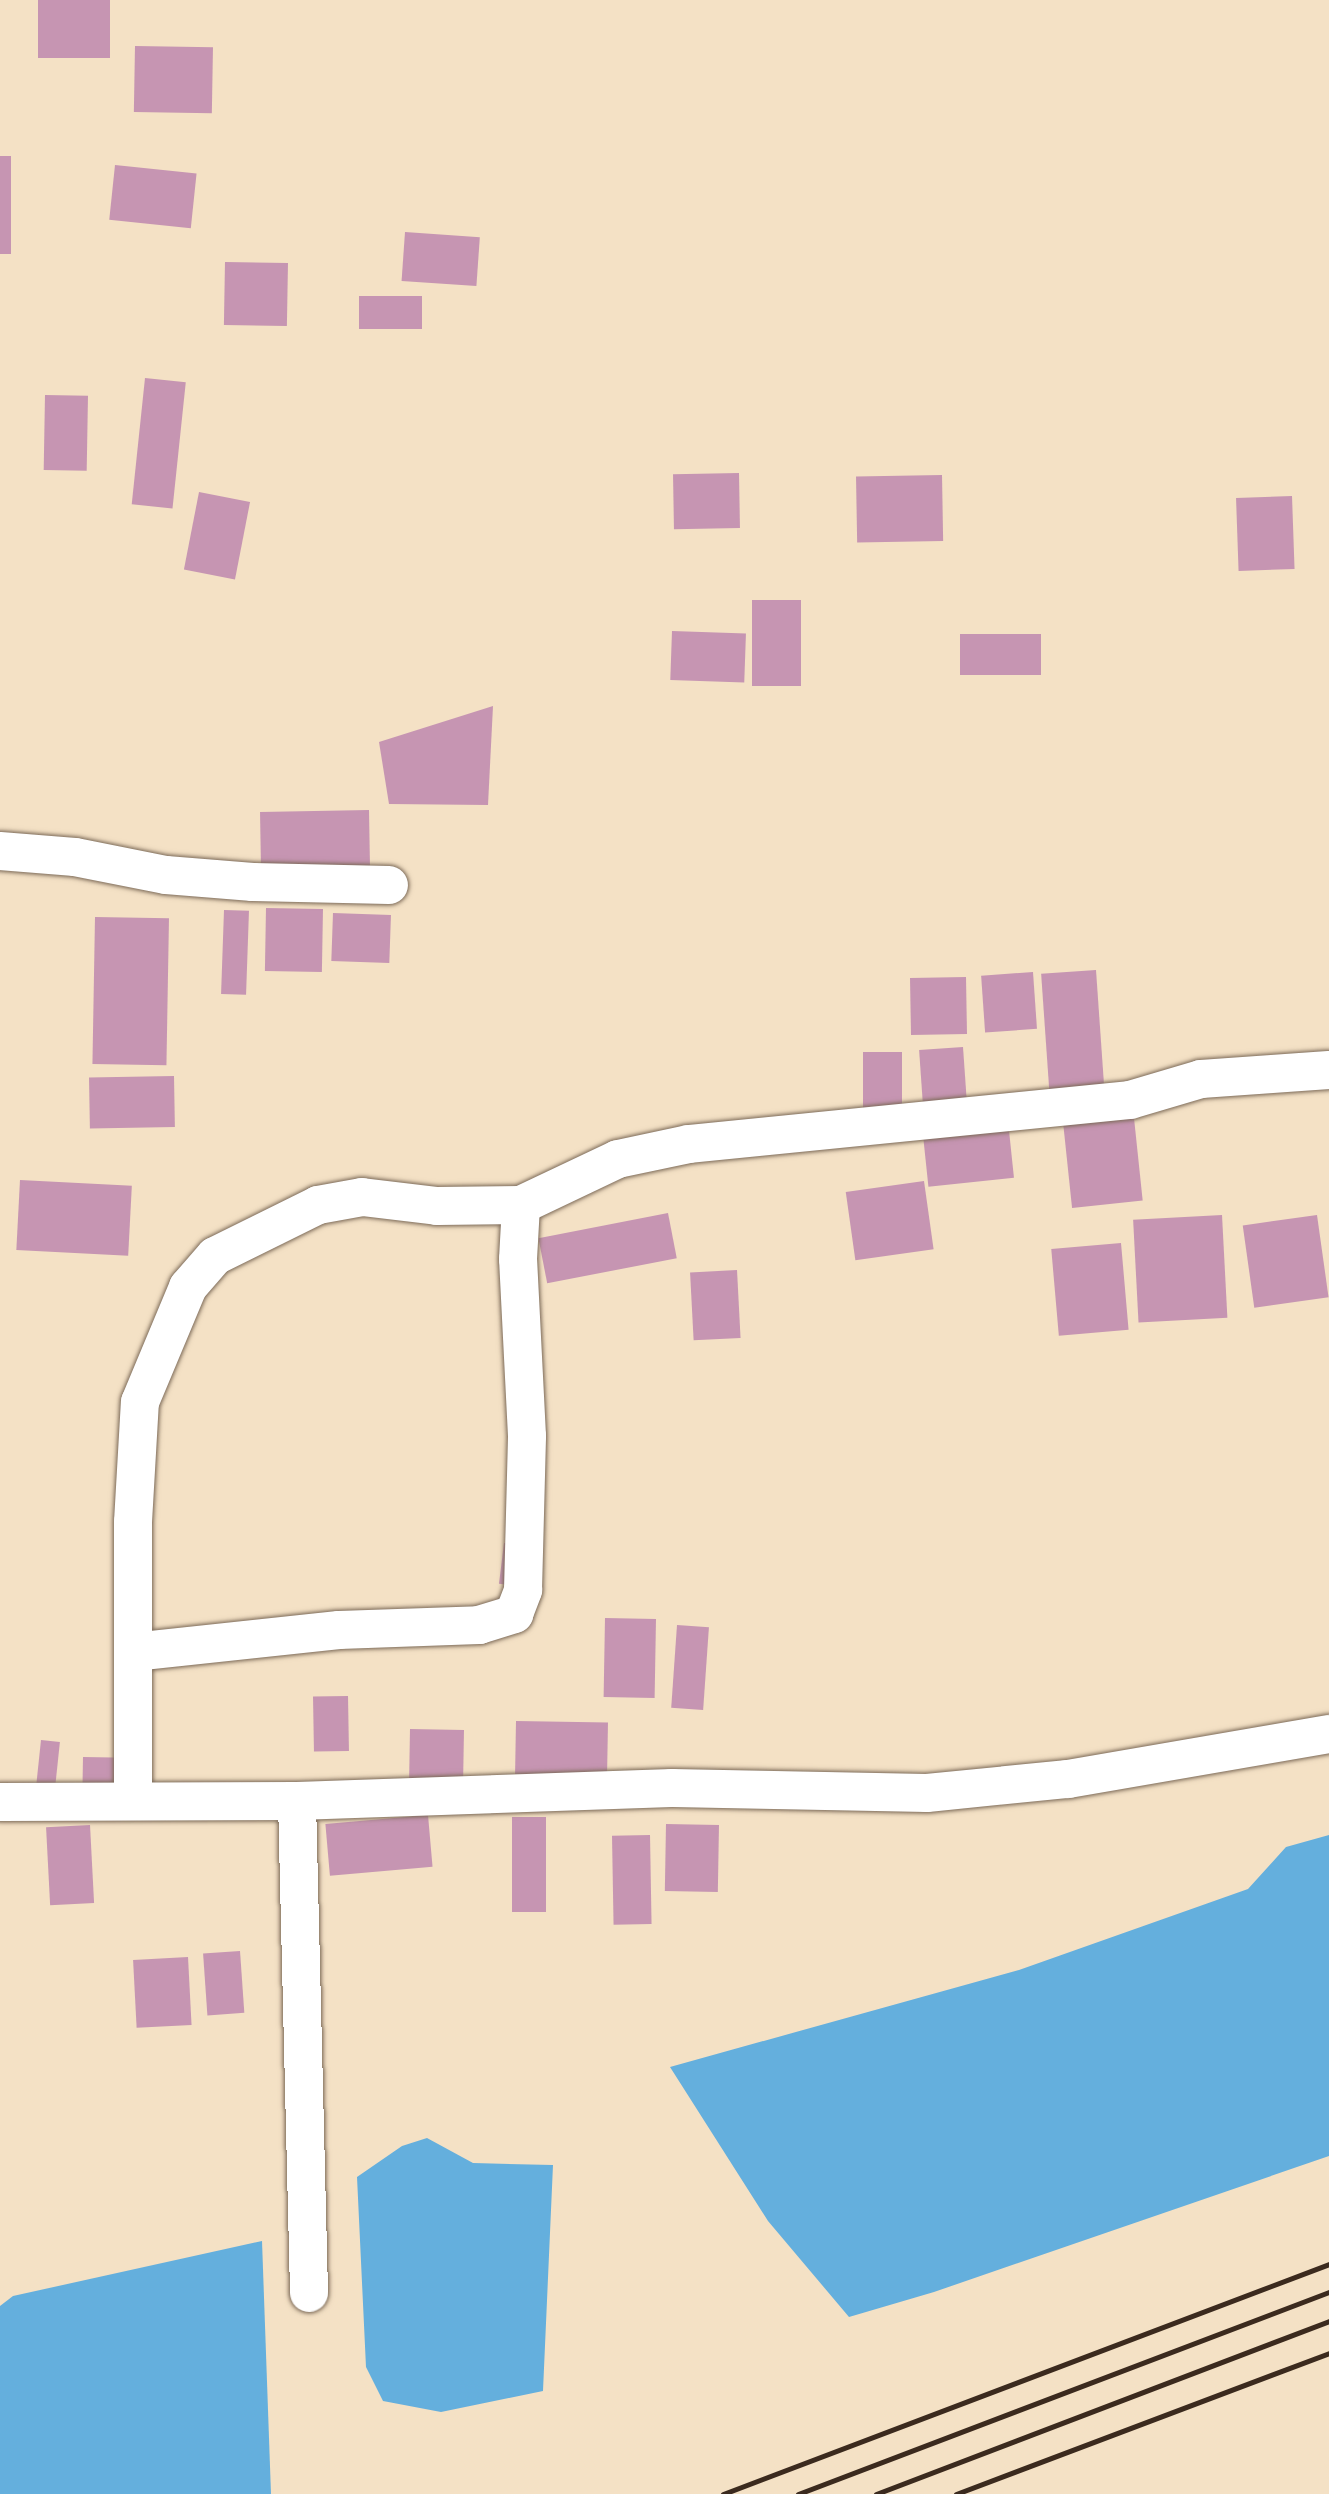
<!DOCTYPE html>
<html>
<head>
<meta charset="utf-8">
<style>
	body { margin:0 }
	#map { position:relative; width:1329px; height:2494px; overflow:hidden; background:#f4e1c5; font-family:"Libre Bodoni",serif }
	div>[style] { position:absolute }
	.water>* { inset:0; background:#64afdd }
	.building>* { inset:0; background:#c695b2; transform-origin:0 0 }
	.roads { filter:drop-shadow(0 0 2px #7c6a58) drop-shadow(0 0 2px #7c6a58) }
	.minor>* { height:38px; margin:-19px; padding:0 19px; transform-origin:19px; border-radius:19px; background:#fff }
	.rail>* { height:5px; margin:-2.5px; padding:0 2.5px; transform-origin:2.5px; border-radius:2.5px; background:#3b2a1e }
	span { translate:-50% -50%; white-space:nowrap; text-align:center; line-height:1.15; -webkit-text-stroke:7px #fbf7ec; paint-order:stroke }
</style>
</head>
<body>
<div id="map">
	<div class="water">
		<i style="clip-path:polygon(1329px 1835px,1329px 2156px,934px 2292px,849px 2317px,768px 2221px,670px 2067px,1019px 1970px,1248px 1889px,1286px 1847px)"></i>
		<i style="clip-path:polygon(427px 2138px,473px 2163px,553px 2165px,543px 2391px,441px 2412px,383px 2401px,366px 2367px,357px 2177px,402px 2146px)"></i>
		<i style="clip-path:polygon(262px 2241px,271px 2494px,0 2494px,0 2306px,13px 2296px)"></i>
	</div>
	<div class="building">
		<i style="left:38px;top:0;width:72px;height:58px"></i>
		<i style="left:135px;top:46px;width:78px;height:66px;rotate:1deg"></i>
		<i style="left:0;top:156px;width:11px;height:98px"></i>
		<i style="left:115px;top:165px;width:82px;height:55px;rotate:6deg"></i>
		<i style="left:405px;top:232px;width:75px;height:49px;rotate:4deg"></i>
		<i style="left:225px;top:262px;width:63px;height:63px;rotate:1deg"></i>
		<i style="left:359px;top:296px;width:63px;height:33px"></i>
		<i style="left:145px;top:378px;width:41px;height:127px;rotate:6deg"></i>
		<i style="left:45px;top:395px;width:43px;height:75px;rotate:1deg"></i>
		<i style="left:739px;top:473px;width:55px;height:66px;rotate:89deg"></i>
		<i style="left:942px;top:475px;width:66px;height:86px;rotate:89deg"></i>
		<i style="left:199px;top:492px;width:52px;height:79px;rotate:11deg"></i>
		<i style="left:1292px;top:496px;width:73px;height:56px;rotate:88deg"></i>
		<i style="left:752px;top:600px;width:49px;height:86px"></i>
		<i style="left:672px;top:631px;width:74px;height:49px;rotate:2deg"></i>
		<i style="left:1041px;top:634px;width:41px;height:81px;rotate:90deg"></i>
		<i style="clip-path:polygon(493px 706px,488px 805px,389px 804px,379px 742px)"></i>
		<i style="left:369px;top:810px;width:67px;height:109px;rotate:89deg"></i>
		<i style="left:266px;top:908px;width:57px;height:63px;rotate:1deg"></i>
		<i style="left:224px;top:910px;width:25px;height:84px;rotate:2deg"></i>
		<i style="left:333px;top:913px;width:58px;height:48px;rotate:2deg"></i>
		<i style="left:95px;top:917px;width:74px;height:147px;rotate:1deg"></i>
		<i style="left:1096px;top:970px;width:125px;height:55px;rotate:86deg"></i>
		<i style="left:1033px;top:972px;width:57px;height:52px;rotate:86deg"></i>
		<i style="left:966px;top:977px;width:57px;height:56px;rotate:89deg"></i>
		<i style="left:963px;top:1047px;width:60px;height:44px;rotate:86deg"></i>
		<i style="left:863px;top:1052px;width:39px;height:56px"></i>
		<i style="left:174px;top:1076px;width:51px;height:85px;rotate:89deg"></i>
		<i style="left:1134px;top:1118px;width:83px;height:71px;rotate:84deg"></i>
		<i style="left:1008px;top:1121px;width:57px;height:86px;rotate:84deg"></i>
		<i style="left:20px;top:1180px;width:112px;height:70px;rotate:3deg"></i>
		<i style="left:924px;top:1181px;width:69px;height:79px;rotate:82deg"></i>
		<i style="left:668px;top:1213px;width:46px;height:132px;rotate:79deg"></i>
		<i style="left:1222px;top:1215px;width:103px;height:89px;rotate:87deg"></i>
		<i style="left:1317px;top:1215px;width:83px;height:75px;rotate:82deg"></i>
		<i style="left:1121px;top:1243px;width:87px;height:70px;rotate:85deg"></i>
		<i style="left:737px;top:1270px;width:68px;height:47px;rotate:87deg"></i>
		<i style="left:504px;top:1543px;width:16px;height:41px;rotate:7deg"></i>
		<i style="left:605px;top:1618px;width:51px;height:79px;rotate:1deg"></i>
		<i style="left:677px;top:1625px;width:32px;height:83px;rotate:4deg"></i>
		<i style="left:348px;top:1696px;width:55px;height:35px;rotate:89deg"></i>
		<i style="left:516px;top:1721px;width:92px;height:53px;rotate:1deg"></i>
		<i style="left:410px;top:1729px;width:54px;height:62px;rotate:1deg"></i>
		<i style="left:41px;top:1740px;width:19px;height:50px;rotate:6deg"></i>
		<i style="left:83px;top:1757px;width:46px;height:27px;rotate:1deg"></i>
		<i style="left:428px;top:1815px;width:52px;height:103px;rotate:85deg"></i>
		<i style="left:512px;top:1817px;width:34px;height:95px"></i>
		<i style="left:666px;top:1824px;width:53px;height:67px;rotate:1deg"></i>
		<i style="left:90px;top:1825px;width:78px;height:44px;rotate:87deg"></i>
		<i style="left:650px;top:1835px;width:89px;height:38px;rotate:89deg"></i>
		<i style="left:240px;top:1951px;width:62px;height:37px;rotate:86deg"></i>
		<i style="left:188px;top:1957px;width:68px;height:55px;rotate:87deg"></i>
	</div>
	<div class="roads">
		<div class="minor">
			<i style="left:0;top:851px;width:75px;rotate:4.6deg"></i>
			<i style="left:75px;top:857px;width:93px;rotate:11.2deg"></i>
			<i style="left:166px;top:875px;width:87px;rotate:4.6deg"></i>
			<i style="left:253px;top:882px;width:136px;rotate:1.3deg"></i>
			<i style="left:133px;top:1652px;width:130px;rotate:-90deg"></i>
			<i style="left:133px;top:1522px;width:120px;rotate:-86.7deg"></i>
			<i style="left:140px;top:1402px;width:125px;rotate:-67.3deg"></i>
			<i style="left:188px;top:1287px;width:41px;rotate:-48.9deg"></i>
			<i style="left:215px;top:1256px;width:115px;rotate:-26.3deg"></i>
			<i style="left:318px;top:1205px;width:45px;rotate:-10.3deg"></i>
			<i style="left:362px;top:1197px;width:76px;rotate:6.8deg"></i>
			<i style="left:437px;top:1206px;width:84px;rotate:-0.7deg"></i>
			<i style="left:133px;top:1800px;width:148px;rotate:-90deg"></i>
			<i style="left:133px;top:1652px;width:207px;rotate:-6.1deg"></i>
			<i style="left:339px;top:1630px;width:140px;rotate:-2deg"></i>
			<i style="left:479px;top:1625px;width:37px;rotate:-17deg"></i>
			<i style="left:514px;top:1614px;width:26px;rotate:-69deg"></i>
			<i style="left:523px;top:1590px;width:154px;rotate:-88.5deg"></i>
			<i style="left:527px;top:1436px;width:177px;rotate:-92.9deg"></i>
			<i style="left:518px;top:1259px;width:54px;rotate:-86.8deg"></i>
			<i style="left:521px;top:1205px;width:107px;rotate:-25.4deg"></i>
			<i style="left:618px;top:1159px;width:73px;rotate:-11.9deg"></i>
			<i style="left:689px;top:1144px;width:443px;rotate:-5.7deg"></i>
			<i style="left:1130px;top:1100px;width:74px;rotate:-16.5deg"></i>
			<i style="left:1201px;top:1079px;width:128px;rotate:-4deg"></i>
			<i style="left:297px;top:1801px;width:492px;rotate:88.6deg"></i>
			<i style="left:0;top:1802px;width:297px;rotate:-0.2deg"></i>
			<i style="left:297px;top:1801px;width:375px;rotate:-2deg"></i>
			<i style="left:672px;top:1788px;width:255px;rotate:1.1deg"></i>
			<i style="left:927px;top:1793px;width:142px;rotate:-5.7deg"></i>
			<i style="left:1068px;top:1779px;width:265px;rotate:-9.8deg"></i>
		</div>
	</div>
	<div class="rail">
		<i style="left:723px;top:2494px;width:648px;rotate:-20.78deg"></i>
		<i style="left:798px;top:2494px;width:568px;rotate:-20.83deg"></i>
		<i style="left:876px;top:2494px;width:485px;rotate:-20.9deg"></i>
		<i style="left:956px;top:2494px;width:399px;rotate:-20.7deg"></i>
	</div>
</div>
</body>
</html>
